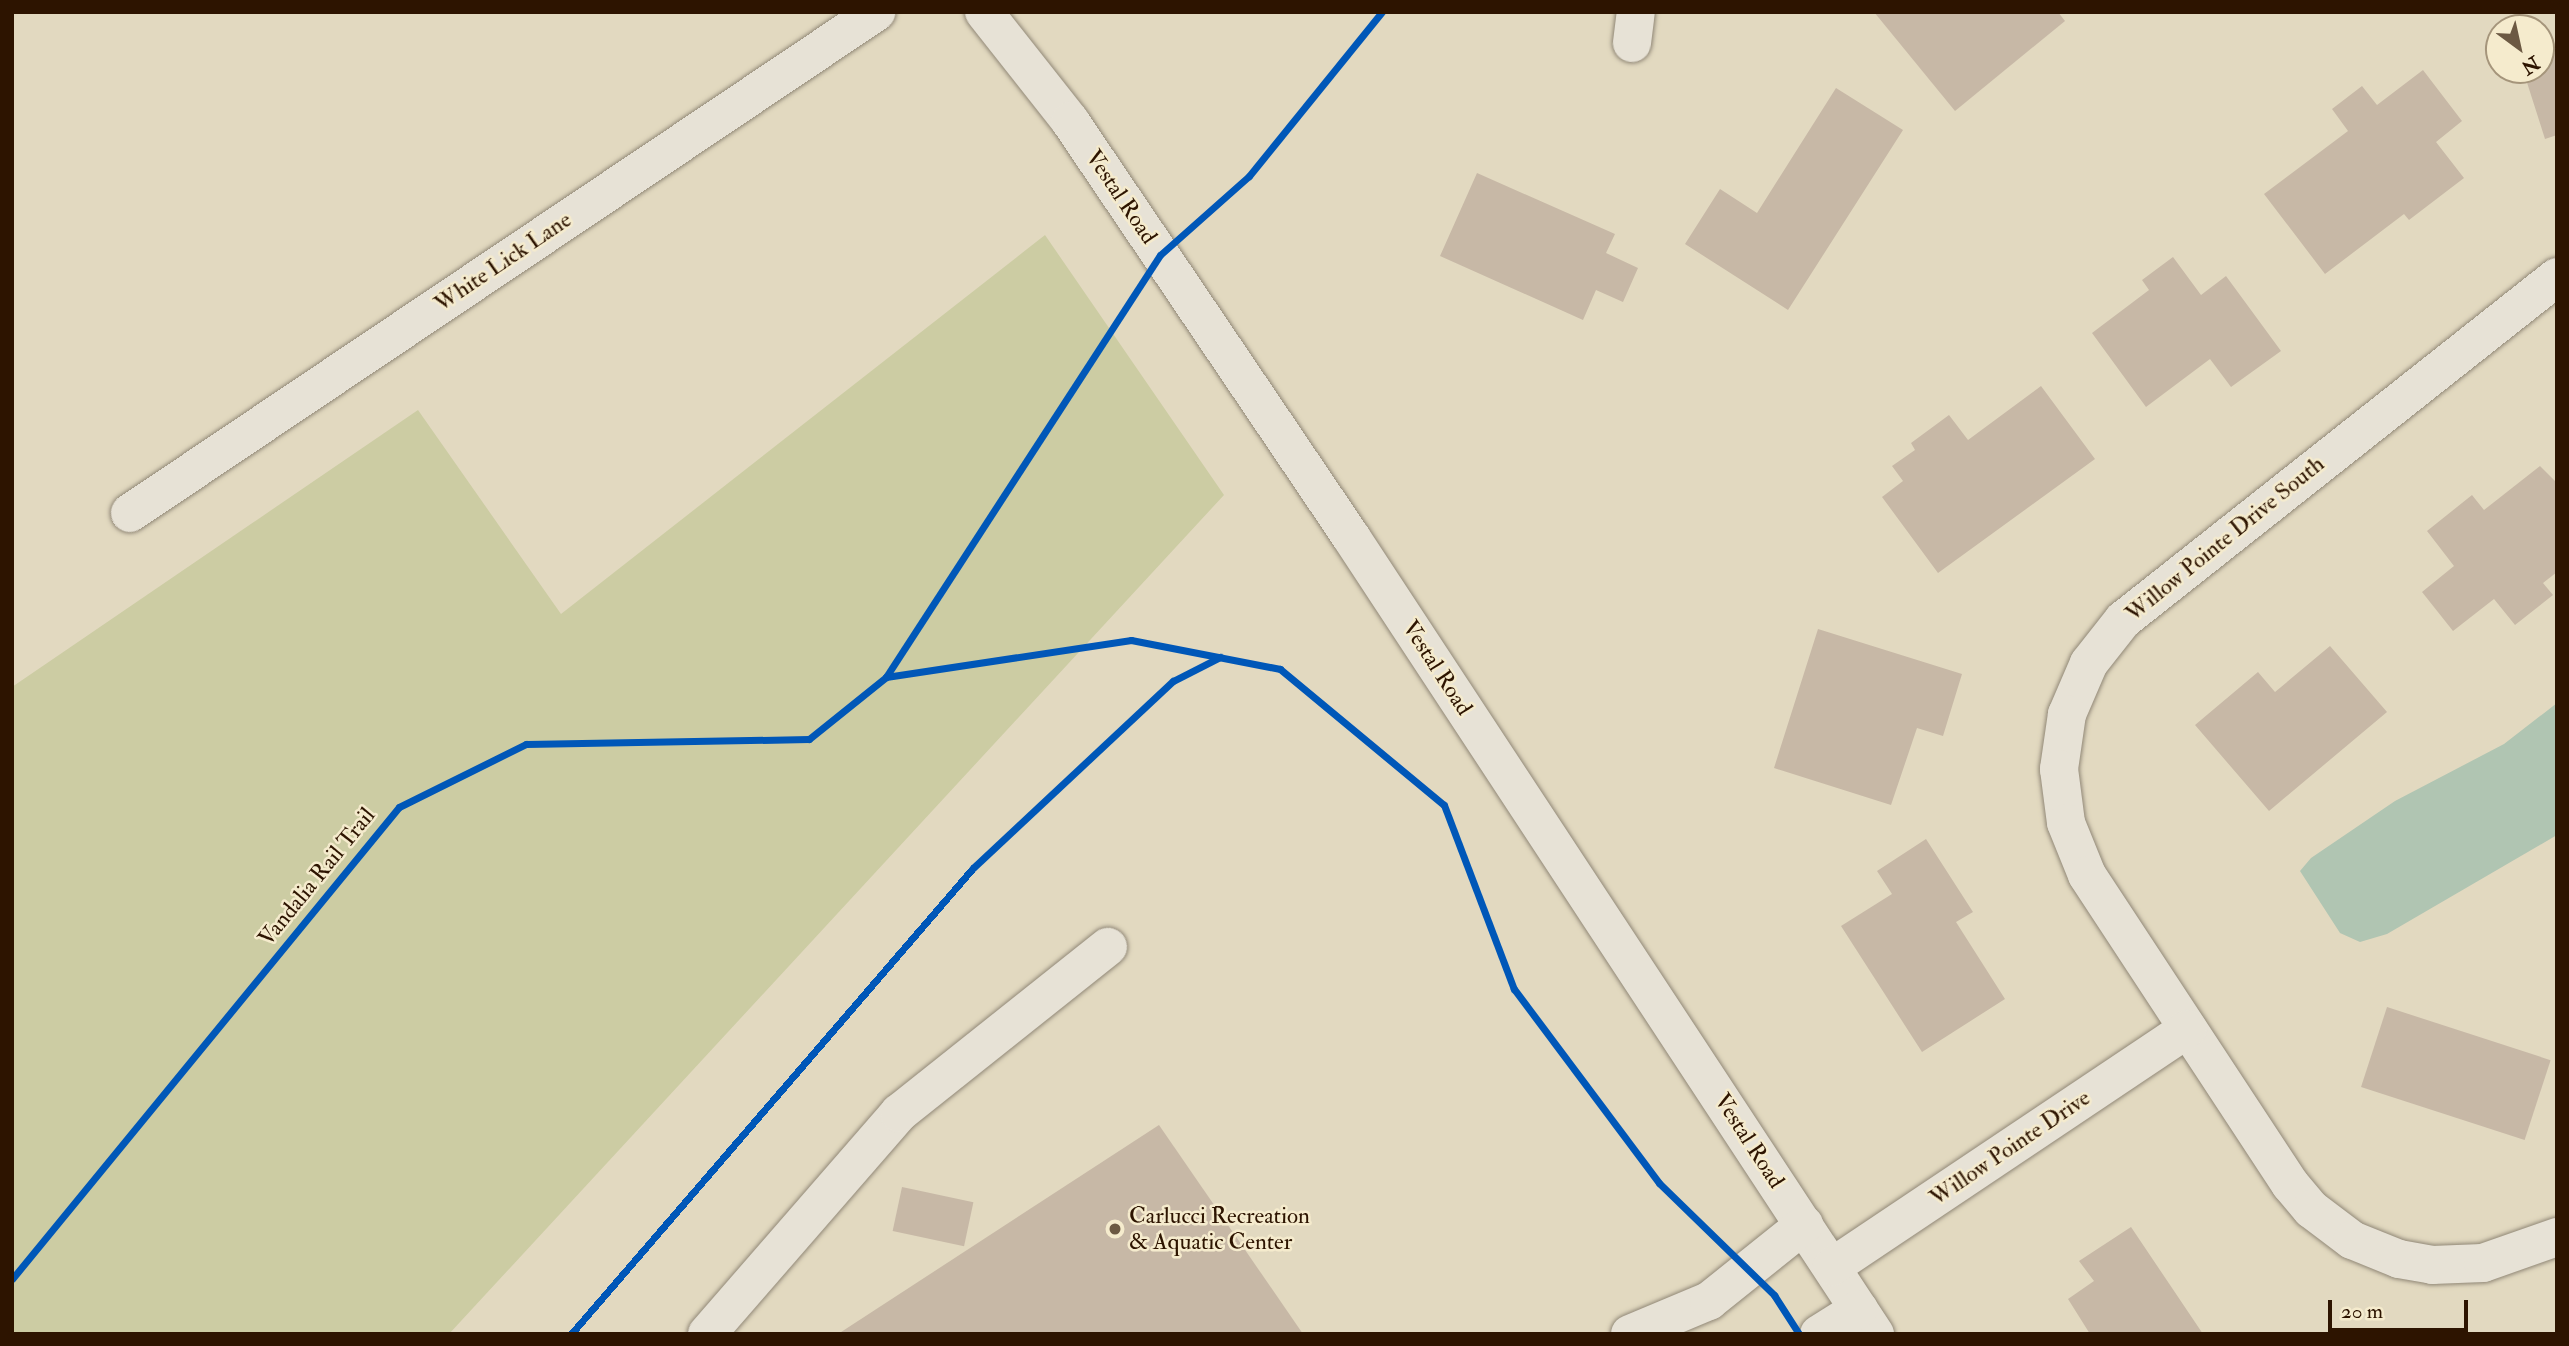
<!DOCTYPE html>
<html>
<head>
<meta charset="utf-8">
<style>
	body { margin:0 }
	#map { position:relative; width:2569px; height:1346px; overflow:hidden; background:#e2d9c0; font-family:"IM FELL Double Pica",serif }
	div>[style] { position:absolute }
	.green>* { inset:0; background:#cccca3 }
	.water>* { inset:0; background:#b0c5b2 }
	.building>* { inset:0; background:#c7b8a6; transform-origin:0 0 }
	.roads { filter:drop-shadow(0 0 2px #918877) drop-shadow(0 0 2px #918877) }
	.minor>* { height:38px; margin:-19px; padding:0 19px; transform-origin:19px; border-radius:19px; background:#e7e2d6 }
	.cycleway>* { height:7px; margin:-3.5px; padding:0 3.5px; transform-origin:3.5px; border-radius:3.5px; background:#0057b8 }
	.dots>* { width:19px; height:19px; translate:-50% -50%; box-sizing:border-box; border:4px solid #f5ebcd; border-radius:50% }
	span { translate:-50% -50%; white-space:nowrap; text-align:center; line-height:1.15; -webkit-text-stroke:5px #f5ebcd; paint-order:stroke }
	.street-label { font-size:23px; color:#2d1400 }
	.poi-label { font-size:23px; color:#2d1400 }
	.left { translate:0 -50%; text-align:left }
	.frame { position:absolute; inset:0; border:14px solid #2d1400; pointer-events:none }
	.north { position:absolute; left:2485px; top:14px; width:70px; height:70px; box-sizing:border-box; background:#f5ebcd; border:2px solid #a5957b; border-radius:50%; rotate:147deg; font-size:19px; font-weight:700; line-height:28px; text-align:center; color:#2d1400 }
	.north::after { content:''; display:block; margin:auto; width:24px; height:32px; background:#6c5943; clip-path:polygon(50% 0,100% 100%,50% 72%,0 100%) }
	.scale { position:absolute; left:2328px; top:1300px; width:140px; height:32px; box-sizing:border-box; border:4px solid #2d1400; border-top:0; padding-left:9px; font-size:21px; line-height:24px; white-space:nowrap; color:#2d1400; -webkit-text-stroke:5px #f5ebcd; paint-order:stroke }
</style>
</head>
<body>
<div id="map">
	<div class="green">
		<i style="clip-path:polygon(1045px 235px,1224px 495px,449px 1334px,12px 1334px,12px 687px,418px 410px,561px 614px)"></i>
	</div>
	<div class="water">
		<i style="clip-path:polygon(2557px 703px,2557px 835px,2387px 934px,2360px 942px,2340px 933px,2300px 871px,2311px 858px,2395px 801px,2504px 744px)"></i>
	</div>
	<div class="building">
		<i style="clip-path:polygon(1874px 12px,2058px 12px,2065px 21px,1955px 111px)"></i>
		<i style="clip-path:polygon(2557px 52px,2557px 135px,2545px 139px,2523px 70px,2541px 70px,2541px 57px)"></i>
		<i style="clip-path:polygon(2423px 70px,2462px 121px,2436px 142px,2464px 178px,2409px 220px,2404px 214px,2325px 274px,2264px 194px,2348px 131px,2332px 109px,2362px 86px,2377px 105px)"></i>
		<i style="clip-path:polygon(1836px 88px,1903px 130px,1788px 310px,1685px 244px,1720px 189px,1757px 213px)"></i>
		<i style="clip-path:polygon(1477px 173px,1615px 234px,1606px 253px,1638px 268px,1623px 302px,1596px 290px,1583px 320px,1440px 256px)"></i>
		<i style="clip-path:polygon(2173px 257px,2201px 295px,2226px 276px,2281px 351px,2231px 387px,2210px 359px,2146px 407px,2092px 333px,2149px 290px,2142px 280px)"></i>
		<i style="clip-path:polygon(2041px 386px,2095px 459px,1938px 573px,1882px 497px,1903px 481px,1892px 466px,1915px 450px,1911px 443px,1949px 415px,1968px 440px)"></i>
		<i style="clip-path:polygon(2540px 466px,2557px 483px,2557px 572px,2543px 583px,2553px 595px,2515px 625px,2494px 599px,2453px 631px,2422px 592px,2454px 566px,2427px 531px,2472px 495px,2484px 510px)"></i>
		<i style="clip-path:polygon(1818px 629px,1962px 674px,1943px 736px,1917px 728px,1891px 805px,1774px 768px)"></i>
		<i style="clip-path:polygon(2330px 646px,2387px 712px,2269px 811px,2195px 725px,2258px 672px,2275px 692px)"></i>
		<i style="clip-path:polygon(1926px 839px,1973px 912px,1956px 922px,2005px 999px,1922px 1052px,1841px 926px,1892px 894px,1877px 871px)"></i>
		<i style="left:2387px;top:1007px;width:172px;height:84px;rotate:18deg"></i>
		<i style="clip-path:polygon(1159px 1125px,1303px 1334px,838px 1334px)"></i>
		<i style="left:902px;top:1187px;width:73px;height:45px;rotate:12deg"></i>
		<i style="clip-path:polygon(2131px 1227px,2203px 1334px,2090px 1334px,2068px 1299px,2094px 1281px,2079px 1261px)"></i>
	</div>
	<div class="roads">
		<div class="minor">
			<i style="left:984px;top:12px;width:139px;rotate:51.7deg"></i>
			<i style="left:1070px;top:121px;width:502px;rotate:55.96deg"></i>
			<i style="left:1351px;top:537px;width:954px;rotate:56.68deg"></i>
			<i style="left:1632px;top:43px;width:31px;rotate:-83deg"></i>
			<i style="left:2557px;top:277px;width:553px;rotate:141.68deg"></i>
			<i style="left:2123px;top:620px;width:55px;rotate:128.3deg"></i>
			<i style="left:2089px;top:663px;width:56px;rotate:113.3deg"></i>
			<i style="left:2067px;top:714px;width:56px;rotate:98.3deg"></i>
			<i style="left:2059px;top:769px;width:54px;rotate:82.6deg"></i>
			<i style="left:2066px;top:823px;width:56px;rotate:68deg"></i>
			<i style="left:2087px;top:875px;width:370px;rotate:56.7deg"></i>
			<i style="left:2290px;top:1184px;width:33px;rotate:50deg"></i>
			<i style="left:2311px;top:1209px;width:51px;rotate:37.1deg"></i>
			<i style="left:2352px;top:1240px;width:51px;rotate:22deg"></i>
			<i style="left:2399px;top:1259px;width:34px;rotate:10deg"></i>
			<i style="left:2432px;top:1265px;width:51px;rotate:-2.2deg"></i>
			<i style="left:2483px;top:1263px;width:78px;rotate:-19.4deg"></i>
			<i style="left:130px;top:513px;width:899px;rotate:-33.88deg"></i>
			<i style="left:1832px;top:1267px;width:428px;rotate:-33.8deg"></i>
			<i style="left:707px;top:1334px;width:293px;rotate:-49deg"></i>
			<i style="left:899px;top:1113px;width:267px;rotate:-38.5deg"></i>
			<i style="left:1630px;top:1334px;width:86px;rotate:-22.7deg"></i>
			<i style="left:1709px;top:1301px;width:122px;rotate:-38.7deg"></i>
			<i style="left:1819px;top:1334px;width:47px;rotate:-32deg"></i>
		</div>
	</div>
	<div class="cycleway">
		<i style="left:886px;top:677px;width:248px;rotate:-8.6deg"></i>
		<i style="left:1131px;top:640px;width:152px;rotate:11deg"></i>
		<i style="left:1280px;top:669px;width:213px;rotate:39.7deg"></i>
		<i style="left:1444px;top:805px;width:197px;rotate:69.2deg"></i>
		<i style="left:1514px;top:989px;width:242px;rotate:53.2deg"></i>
		<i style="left:1659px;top:1183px;width:161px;rotate:44.2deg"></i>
		<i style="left:1774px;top:1295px;width:46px;rotate:57.3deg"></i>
		<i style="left:12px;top:1279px;width:610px;rotate:-50.65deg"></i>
		<i style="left:399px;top:807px;width:142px;rotate:-26.4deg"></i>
		<i style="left:526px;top:744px;width:283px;rotate:-1deg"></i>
		<i style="left:809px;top:739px;width:99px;rotate:-38.8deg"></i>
		<i style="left:886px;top:677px;width:503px;rotate:-57deg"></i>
		<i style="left:1160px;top:255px;width:119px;rotate:-41.6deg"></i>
		<i style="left:1249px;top:176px;width:211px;rotate:-51deg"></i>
		<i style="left:571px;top:1334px;width:615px;rotate:-49.22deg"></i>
		<i style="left:973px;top:868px;width:274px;rotate:-43.1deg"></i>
		<i style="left:1173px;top:681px;width:53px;rotate:-27.1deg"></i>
	</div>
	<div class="dots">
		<i style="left:1115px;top:1229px;background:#6c5943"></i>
	</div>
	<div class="street-label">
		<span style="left:1121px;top:197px;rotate:56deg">Vestal Road</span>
		<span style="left:503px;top:262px;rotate:-34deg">White Lick Lane</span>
		<span style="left:2225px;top:539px;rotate:-39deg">Willow Pointe Drive South</span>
		<span style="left:1437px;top:668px;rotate:57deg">Vestal Road</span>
		<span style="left:317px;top:877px;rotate:-51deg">Vandalia Rail Trail</span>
		<span style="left:1749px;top:1141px;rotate:57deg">Vestal Road</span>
		<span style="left:2010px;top:1148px;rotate:-34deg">Willow Pointe Drive</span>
	</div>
	<div class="poi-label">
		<span class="left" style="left:1129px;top:1229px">Carlucci Recreation<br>&amp; Aquatic Center</span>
	</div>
	<div class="frame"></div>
	<div class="north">N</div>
	<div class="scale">20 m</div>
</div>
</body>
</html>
